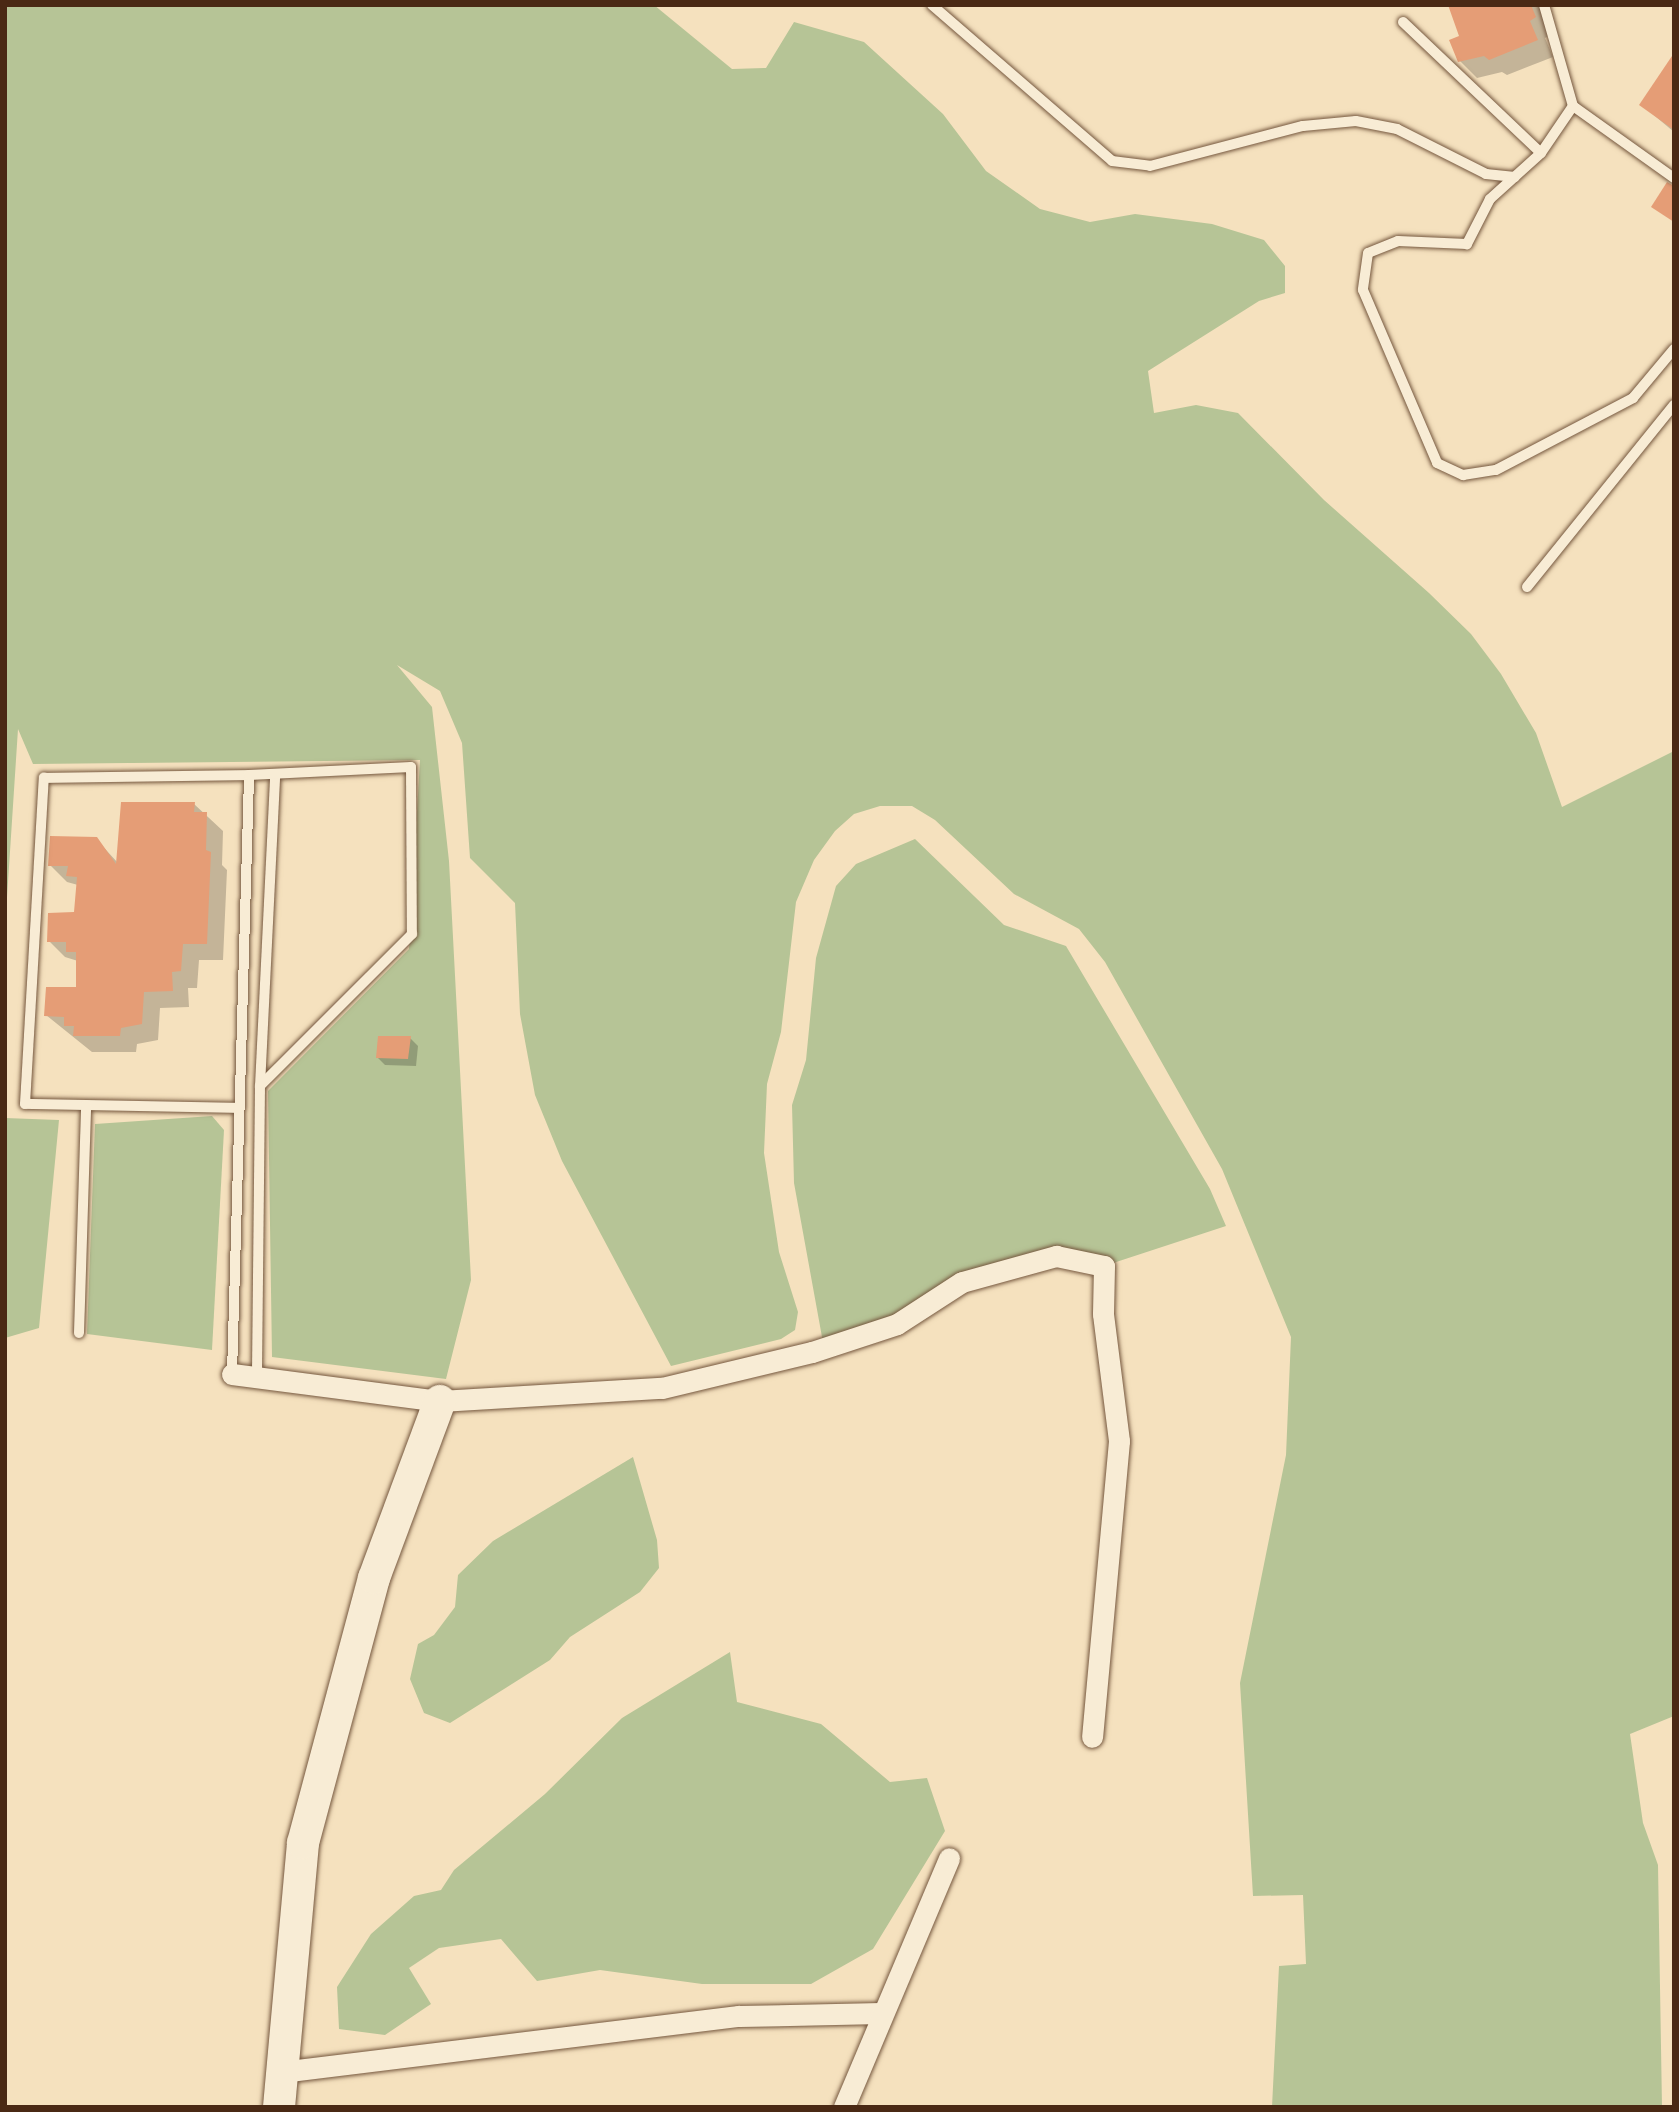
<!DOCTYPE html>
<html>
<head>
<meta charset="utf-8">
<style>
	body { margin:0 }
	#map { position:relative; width:1679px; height:2112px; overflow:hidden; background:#f5e1be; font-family:Vollkorn,serif }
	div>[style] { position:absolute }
	.green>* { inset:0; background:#b6c496 }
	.shadow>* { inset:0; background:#0003 }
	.building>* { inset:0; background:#e59d76 }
	.roads { filter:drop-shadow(0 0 2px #75573e) drop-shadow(0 0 2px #75573e) }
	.lane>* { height:10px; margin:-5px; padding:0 5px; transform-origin:5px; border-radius:5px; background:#f8ecd5 }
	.street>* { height:21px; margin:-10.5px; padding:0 10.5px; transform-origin:10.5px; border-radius:10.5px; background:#f8ecd5 }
	.secondary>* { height:32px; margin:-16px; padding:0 16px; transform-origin:16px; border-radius:16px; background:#f8ecd5 }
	span { translate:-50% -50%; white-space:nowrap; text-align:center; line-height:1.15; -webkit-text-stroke:5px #f8ecd5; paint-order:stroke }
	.frame { position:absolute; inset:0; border:7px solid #4a2914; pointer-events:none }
</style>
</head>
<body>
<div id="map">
	<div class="green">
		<i style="clip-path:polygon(5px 5px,654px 5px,732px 69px,766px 68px,794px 22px,864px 42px,943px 114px,986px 171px,1040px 209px,1090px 222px,1135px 214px,1212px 224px,1264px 240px,1285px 266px,1285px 293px,1259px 301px,1148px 371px,1154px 413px,1196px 405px,1238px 413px,1324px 500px,1429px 593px,1471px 634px,1501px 674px,1536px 733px,1562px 807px,1674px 751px,1674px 1716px,1630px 1734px,1643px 1823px,1658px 1865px,1662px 2107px,1272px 2107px,1279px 1966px,1306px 1964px,1303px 1895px,1253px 1896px,1240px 1683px,1286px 1455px,1291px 1337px,1222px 1169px,1105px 962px,1079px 929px,1014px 894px,935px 820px,912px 806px,880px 806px,854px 814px,835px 831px,814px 860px,796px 902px,781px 1032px,767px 1084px,764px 1153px,779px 1252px,798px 1312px,795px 1330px,781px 1339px,671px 1366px,562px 1161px,535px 1095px,520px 1014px,515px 903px,470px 858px,462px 743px,440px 691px,397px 665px,432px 707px,449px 861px,471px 1280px,446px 1379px,272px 1357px,268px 1091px,409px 949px,420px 760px,33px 764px,18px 729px,5px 928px)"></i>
		<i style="clip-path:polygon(915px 839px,1004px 925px,1066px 946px,1210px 1189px,1226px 1226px,1104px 1266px,1056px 1256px,824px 1348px,794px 1183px,792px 1105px,806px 1060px,816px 958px,836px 886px,856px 864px)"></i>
		<i style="clip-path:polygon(212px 1116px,224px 1130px,212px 1350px,87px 1334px,95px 1124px)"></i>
		<i style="clip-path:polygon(5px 1118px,59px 1120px,39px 1328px,5px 1338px)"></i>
		<i style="clip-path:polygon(633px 1457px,657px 1540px,659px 1568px,640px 1592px,570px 1637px,550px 1660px,450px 1723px,424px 1713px,410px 1679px,418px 1644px,434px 1635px,455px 1607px,458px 1575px,493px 1541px)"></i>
		<i style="clip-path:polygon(730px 1652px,737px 1702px,821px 1724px,890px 1782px,927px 1778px,945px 1831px,873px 1949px,811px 1984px,702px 1984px,600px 1970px,537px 1981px,501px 1939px,439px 1948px,409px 1968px,431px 2004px,385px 2035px,339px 2029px,337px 1987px,371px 1934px,414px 1896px,441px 1890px,454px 1870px,545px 1794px,622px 1718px)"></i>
	</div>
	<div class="shadow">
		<i style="clip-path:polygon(1450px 5px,1538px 5px,1552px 34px,1545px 38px,1553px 57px,1507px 75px,1502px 72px,1477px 78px,1460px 61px,1461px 37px)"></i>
		<i style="clip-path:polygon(1674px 68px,1674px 132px,1642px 105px)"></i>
		<i style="clip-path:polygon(194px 804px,223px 831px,222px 865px,227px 870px,223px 960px,199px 960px,197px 988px,188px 988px,189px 1007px,160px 1008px,158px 1040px,137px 1044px,136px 1052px,92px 1052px,46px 1015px,78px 989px,78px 961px,65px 957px,49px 941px,75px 914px,78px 885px,67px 882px,50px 865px,96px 839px,118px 863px)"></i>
		<i style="clip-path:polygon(410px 1038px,418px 1046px,416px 1066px,385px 1065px,377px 1057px)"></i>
	</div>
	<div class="building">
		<i style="clip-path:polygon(1448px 5px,1531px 5px,1536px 17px,1530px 21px,1538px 40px,1489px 60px,1484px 56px,1458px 62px,1449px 40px,1459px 36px)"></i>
		<i style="clip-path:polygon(1674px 53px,1674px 130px,1639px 105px)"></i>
		<i style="clip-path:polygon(1667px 182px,1674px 186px,1674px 222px,1651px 207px)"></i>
		<i style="clip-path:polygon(121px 802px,195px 802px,194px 812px,207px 812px,206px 850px,211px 852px,207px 944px,183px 944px,181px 971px,172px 972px,173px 991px,144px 992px,142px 1024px,121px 1028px,120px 1036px,73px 1036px,74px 1026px,64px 1026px,64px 1017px,44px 1016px,46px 987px,76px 987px,76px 952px,66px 952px,66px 942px,47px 942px,48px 913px,74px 912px,77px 877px,66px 876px,68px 866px,48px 866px,50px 836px,97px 837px,116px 864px)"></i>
		<i style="clip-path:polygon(378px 1036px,411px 1036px,408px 1059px,376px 1058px)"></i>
	</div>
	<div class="roads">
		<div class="lane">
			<i style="left:932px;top:5px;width:238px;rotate:40.9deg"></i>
			<i style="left:1112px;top:161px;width:38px;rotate:7deg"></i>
			<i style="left:1150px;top:166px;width:158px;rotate:-14.7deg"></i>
			<i style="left:1303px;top:126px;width:53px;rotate:-5.4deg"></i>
			<i style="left:1356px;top:121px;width:42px;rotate:11deg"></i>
			<i style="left:1397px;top:129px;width:100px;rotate:26.8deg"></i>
			<i style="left:1486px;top:174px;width:29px;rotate:6deg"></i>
			<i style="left:1544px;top:5px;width:105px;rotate:74deg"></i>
			<i style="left:1573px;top:106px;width:124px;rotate:35.5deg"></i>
			<i style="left:1403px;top:22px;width:190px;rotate:43.5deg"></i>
			<i style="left:1541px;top:153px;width:57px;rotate:-55.8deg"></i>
			<i style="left:1541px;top:153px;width:69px;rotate:138deg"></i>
			<i style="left:1490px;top:199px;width:51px;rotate:117.1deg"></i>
			<i style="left:1467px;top:244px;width:69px;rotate:-177.5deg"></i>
			<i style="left:1398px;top:241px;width:32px;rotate:158deg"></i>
			<i style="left:1368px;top:253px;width:37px;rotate:98deg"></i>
			<i style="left:1363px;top:290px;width:188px;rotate:66.8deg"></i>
			<i style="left:1437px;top:463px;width:29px;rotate:25deg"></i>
			<i style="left:1463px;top:475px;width:33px;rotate:-9deg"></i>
			<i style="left:1496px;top:470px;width:155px;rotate:-27.7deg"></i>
			<i style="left:1633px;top:398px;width:64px;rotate:-50.1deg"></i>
			<i style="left:1527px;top:587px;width:234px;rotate:-51.1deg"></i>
			<i style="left:260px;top:1086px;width:312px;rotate:-87.2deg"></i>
			<i style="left:239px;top:1108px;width:214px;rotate:-178.9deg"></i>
			<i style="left:25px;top:1104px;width:327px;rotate:-86.7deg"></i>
			<i style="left:44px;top:778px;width:205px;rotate:-0.8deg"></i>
			<i style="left:79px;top:1333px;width:228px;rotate:-88.2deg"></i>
			<i style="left:232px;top:1374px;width:599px;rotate:-88.37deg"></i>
			<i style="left:249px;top:775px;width:162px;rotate:-2.8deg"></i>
			<i style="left:411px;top:767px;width:167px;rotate:89.7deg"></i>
			<i style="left:412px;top:934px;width:215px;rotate:135deg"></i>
			<i style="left:260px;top:1086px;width:290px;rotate:90.6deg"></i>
		</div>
		<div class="street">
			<i style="left:232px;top:1374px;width:210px;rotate:7.4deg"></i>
			<i style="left:440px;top:1401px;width:222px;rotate:-3.4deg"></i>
			<i style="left:662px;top:1388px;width:154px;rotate:-13.5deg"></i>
			<i style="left:812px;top:1352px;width:89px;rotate:-18.2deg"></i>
			<i style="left:897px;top:1324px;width:77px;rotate:-32.9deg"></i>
			<i style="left:962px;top:1282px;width:98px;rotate:-15.5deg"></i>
			<i style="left:1056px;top:1256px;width:49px;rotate:11.8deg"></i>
			<i style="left:1104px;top:1266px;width:48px;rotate:91.2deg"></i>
			<i style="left:1103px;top:1314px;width:128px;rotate:82.8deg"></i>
			<i style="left:1119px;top:1441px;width:297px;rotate:95.2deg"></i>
			<i style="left:281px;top:2072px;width:461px;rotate:-7deg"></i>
			<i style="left:739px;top:2016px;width:142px;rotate:-1.2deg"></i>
			<i style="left:844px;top:2107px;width:270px;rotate:-67.1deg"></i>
		</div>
		<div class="secondary">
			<i style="left:279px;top:2107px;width:265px;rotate:-84.8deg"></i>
			<i style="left:303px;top:1843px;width:274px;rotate:-75deg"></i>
			<i style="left:374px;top:1578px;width:189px;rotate:-69.6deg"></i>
		</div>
	</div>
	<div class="frame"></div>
</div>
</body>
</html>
